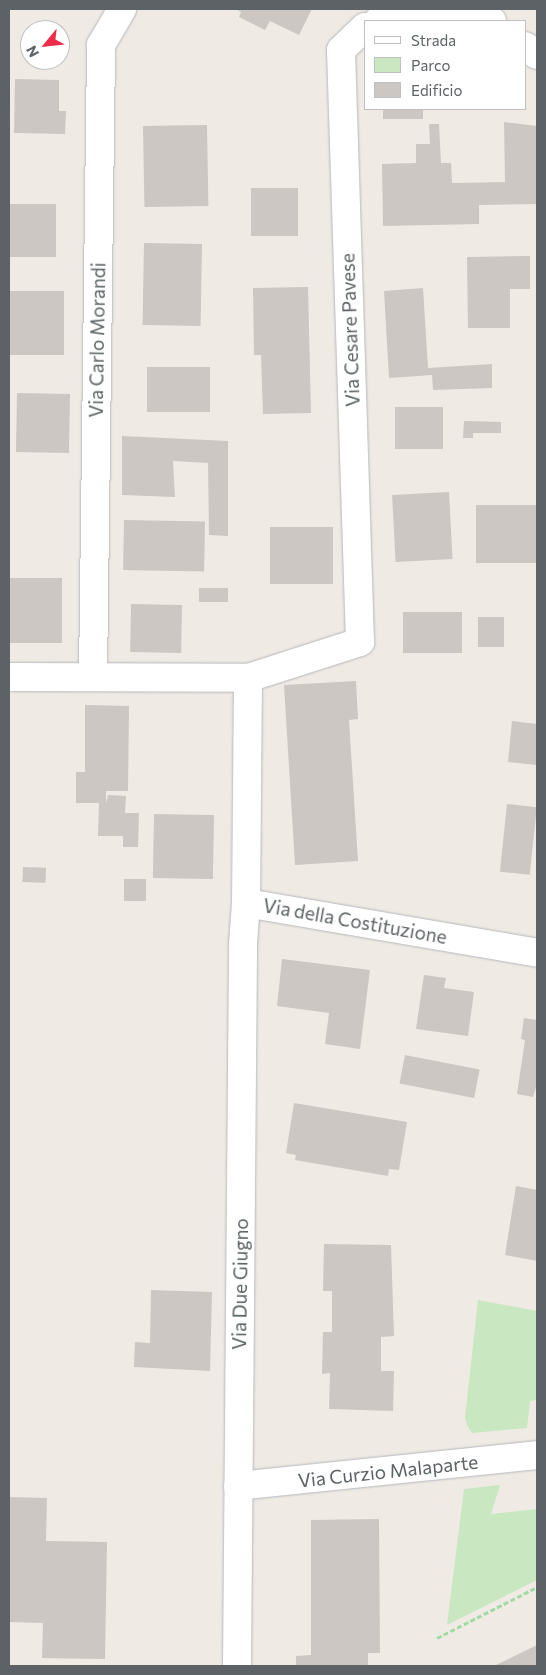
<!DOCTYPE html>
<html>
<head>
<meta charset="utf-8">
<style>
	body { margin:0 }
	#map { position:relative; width:546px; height:1675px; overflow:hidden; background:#efeae4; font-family:Commissioner,sans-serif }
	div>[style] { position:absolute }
	.green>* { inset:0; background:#c9e7c0 }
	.building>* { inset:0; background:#ccc7c3; transform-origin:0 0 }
	.path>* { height:3px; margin-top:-1.5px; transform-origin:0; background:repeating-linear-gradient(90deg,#a3daa4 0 5px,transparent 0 7.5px) }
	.roads { filter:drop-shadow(0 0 1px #b5b8bb) drop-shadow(0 0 1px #b5b8bb) }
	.street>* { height:28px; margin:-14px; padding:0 14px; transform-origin:14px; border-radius:14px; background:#fff }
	span { translate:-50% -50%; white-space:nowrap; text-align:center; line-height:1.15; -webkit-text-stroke:4.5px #fff; paint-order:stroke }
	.street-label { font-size:19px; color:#5c6265 }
	.frame { position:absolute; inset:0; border:10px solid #5c6265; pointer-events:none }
	.legend { position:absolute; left:364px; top:20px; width:162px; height:90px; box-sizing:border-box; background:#fff; border:1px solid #bec0c1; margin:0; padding:6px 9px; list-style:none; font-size:15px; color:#5c6265 }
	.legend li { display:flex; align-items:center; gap:10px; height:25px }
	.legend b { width:25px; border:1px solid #bec0c1 }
	.north { position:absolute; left:20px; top:20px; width:50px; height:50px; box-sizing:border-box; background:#fff; border:1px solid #bec0c1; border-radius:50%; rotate:242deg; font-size:14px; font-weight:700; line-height:20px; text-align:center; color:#5c6265 }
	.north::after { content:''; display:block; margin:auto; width:18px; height:22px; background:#ee2b49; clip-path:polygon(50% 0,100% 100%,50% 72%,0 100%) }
</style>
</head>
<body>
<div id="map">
	<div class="green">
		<i style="clip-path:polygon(478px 1300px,537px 1311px,537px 1400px,530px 1401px,527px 1428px,472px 1433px,467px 1425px,465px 1418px)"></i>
		<i style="clip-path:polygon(500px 1485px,491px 1514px,537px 1509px,537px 1580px,447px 1625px,464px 1489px)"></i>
	</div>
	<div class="building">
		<i style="clip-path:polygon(235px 9px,312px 9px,299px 35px,270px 21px,265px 30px,239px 17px,241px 12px)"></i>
		<i style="clip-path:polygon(15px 79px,59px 80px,59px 111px,66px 111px,65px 134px,14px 133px)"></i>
		<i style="left:383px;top:109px;width:40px;height:10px"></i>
		<i style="clip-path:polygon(504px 122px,537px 126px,537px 204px,479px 205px,479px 224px,383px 226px,382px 164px,416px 163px,416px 144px,430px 144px,429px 124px,439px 124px,441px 163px,451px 163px,452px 183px,505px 182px)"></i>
		<i style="left:207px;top:125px;width:81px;height:64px;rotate:89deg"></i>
		<i style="left:251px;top:188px;width:47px;height:48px"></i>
		<i style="left:56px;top:204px;width:53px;height:47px;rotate:90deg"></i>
		<i style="left:144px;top:243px;width:58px;height:82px;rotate:1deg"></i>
		<i style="clip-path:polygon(530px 256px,530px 289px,510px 289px,510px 328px,468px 328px,467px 257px)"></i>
		<i style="clip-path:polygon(308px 287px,311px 413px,263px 414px,261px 355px,254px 355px,253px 288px)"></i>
		<i style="clip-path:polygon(423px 288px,428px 368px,492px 364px,492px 388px,433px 390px,432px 375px,389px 378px,384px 291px)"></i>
		<i style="left:9px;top:291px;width:55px;height:64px"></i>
		<i style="left:147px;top:367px;width:63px;height:45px"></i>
		<i style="left:17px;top:393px;width:53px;height:59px;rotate:1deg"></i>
		<i style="left:395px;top:407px;width:48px;height:42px"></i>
		<i style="clip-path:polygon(464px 421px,501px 422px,501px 433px,473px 433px,473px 438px,463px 438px)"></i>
		<i style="clip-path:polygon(122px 436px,228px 441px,228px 536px,209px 535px,208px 463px,173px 461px,175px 497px,122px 495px)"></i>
		<i style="left:449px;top:492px;width:67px;height:57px;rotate:87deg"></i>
		<i style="left:537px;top:505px;width:58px;height:61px;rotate:90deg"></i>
		<i style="left:124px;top:520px;width:81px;height:50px;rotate:1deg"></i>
		<i style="left:333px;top:527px;width:57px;height:63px;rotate:90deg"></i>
		<i style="left:9px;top:578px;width:53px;height:65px"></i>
		<i style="left:199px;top:588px;width:29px;height:14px"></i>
		<i style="left:131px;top:604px;width:51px;height:48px;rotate:1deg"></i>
		<i style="left:462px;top:612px;width:41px;height:59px;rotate:90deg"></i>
		<i style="left:478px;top:617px;width:26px;height:30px"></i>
		<i style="clip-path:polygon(356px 681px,358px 719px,349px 720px,358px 861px,295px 865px,284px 685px)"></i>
		<i style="clip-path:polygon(85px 705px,129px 706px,128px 791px,106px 791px,106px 804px,108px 795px,126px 796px,125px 813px,139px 813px,138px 847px,123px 847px,123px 836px,98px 836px,99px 803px,76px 803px,76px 772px,85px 772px)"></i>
		<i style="clip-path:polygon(512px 721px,537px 724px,537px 765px,508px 762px)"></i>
		<i style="left:507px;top:804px;width:30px;height:68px;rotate:6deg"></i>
		<i style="left:154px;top:814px;width:60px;height:64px;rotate:1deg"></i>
		<i style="left:23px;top:867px;width:23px;height:15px;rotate:2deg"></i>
		<i style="left:124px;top:879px;width:22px;height:22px"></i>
		<i style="clip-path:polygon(282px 959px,370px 970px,360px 1049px,325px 1044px,329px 1013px,277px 1006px)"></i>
		<i style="clip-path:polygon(424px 975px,446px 978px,444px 988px,474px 992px,468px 1036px,416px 1029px)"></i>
		<i style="clip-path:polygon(524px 1018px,537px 1020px,537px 1084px,533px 1097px,517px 1094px,525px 1040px,521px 1039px)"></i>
		<i style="left:405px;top:1055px;width:76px;height:29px;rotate:11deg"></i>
		<i style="clip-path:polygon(294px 1103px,407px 1122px,399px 1170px,389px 1169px,388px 1176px,295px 1160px,296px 1155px,286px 1153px)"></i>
		<i style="clip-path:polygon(516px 1186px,537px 1190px,537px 1261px,505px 1255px)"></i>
		<i style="clip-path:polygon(324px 1244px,391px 1245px,394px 1336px,381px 1337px,381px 1371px,394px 1371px,393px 1411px,329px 1409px,330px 1373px,322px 1374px,323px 1332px,332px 1332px,332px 1291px,323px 1291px)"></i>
		<i style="clip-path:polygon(151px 1290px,212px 1292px,210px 1371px,134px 1367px,135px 1342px,150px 1343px)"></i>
		<i style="clip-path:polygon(9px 1497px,47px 1498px,46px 1541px,107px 1542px,105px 1659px,42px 1658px,43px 1623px,9px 1622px)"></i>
		<i style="clip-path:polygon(379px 1519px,380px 1653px,368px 1653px,368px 1666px,296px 1666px,296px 1656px,311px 1655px,311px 1520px)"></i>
		<i style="clip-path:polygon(537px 1645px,537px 1666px,494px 1666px)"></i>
	</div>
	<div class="path">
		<i style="left:437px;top:1638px;width:112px;rotate:-27deg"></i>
	</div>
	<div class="roads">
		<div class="street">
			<i style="left:378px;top:21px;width:101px;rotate:-5.1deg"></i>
			<i style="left:479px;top:12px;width:16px;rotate:35deg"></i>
			<i style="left:525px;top:46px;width:15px;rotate:37deg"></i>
			<i style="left:9px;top:677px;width:239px;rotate:0.2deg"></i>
			<i style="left:248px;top:678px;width:118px;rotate:-17.8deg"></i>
			<i style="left:360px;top:642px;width:592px;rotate:-91.84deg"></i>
			<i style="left:341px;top:50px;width:33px;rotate:-44deg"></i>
			<i style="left:93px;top:677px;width:632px;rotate:-89.27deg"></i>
			<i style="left:101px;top:45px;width:42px;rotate:-59.7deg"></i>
			<i style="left:248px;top:678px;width:225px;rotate:90.5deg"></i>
			<i style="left:246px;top:903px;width:295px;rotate:9.7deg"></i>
			<i style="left:238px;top:1486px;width:301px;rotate:-5.9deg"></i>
			<i style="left:237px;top:1666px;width:722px;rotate:-89.52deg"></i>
			<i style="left:243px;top:944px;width:41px;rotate:-85.8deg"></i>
		</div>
	</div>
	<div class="street-label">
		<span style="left:350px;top:330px;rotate:-92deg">Via Cesare Pavese</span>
		<span style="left:97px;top:340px;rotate:-89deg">Via Carlo Morandi</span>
		<span style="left:355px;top:921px;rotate:10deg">Via della Costituzione</span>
		<span style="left:240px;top:1284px;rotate:-89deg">Via Due Giugno</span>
		<span style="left:388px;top:1471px;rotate:-6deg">Via Curzio Malaparte</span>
	</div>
	<div class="frame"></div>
	<ul class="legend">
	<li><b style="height:6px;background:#fff"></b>Strada</li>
	<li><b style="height:14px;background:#c9e7c0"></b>Parco</li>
	<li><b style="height:14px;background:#ccc7c3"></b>Edificio</li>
	</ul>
	<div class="north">N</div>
</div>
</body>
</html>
